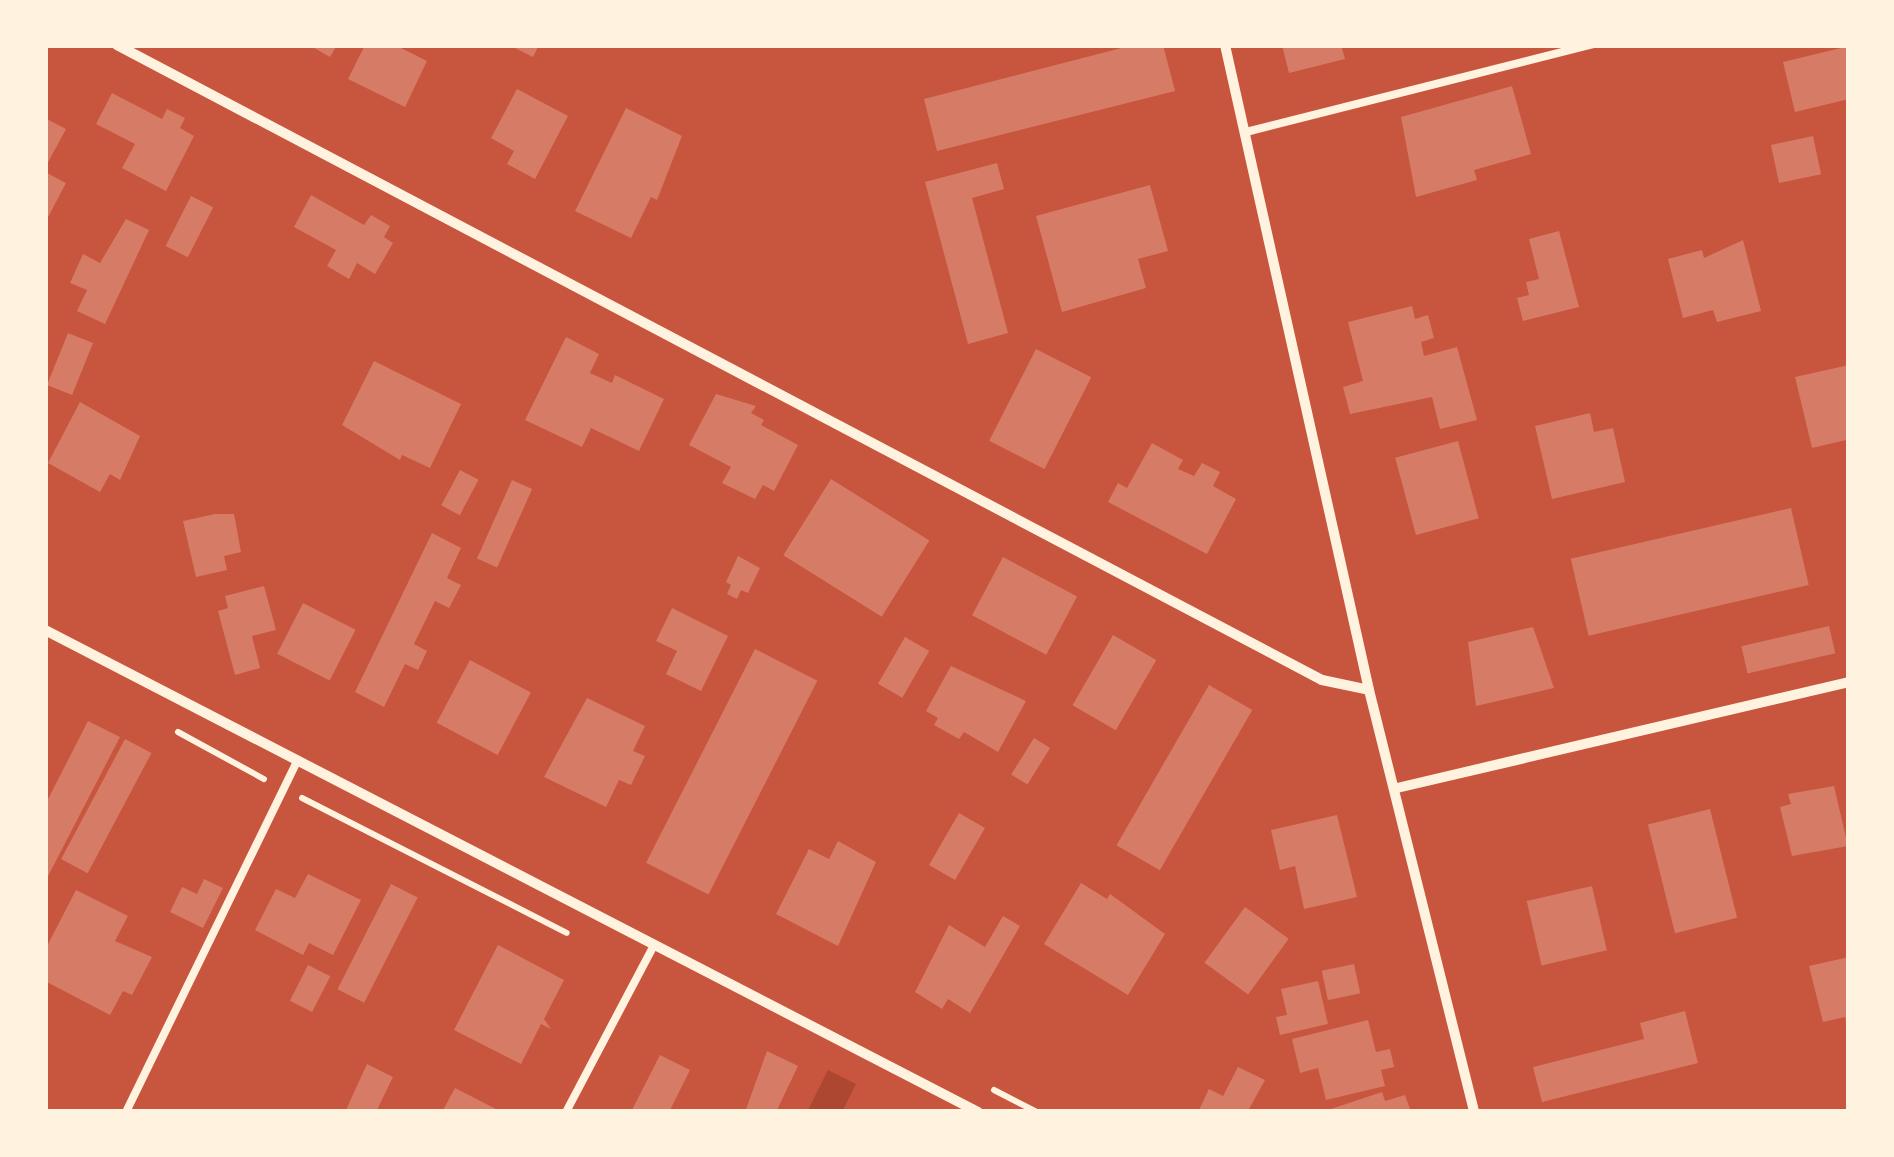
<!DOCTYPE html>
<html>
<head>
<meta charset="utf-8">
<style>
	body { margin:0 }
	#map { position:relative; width:1894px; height:1157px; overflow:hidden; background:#c8553d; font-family:Inter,sans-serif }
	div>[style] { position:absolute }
	.green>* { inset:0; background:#ae4732 }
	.building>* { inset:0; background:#d67c66; transform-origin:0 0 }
	.path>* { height:6px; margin:-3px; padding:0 3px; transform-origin:3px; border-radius:3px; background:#fff3e0 }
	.service>* { height:8px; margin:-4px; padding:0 4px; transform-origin:4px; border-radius:4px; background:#fff3e0 }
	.minor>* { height:10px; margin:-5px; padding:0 5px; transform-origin:5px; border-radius:5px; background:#fff3e0 }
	span { translate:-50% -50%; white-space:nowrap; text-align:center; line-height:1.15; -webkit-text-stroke:8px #fff3e0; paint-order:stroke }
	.frame { position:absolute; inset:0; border:48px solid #fff3e0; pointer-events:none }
</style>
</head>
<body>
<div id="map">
	<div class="green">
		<i style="clip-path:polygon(828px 1070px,856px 1084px,842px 1112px,807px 1112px)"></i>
	</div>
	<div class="building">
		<i style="clip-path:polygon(309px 45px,337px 45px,330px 57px)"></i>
		<i style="clip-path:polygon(365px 45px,395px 45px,427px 61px,405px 107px,348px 79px)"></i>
		<i style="clip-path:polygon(509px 45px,539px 45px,533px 57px)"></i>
		<i style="clip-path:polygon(1133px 45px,1163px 45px,1175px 91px,937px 151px,924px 99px)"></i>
		<i style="clip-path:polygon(1282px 45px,1341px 45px,1345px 59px,1289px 73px)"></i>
		<i style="clip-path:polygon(1849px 46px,1849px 99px,1795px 112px,1783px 62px)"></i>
		<i style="clip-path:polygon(1512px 86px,1531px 154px,1474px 170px,1477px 180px,1416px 197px,1401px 117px)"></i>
		<i style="clip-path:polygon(517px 89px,568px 116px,535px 179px,507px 164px,514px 151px,491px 138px)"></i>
		<i style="clip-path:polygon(112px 93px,162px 119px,167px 109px,185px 118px,180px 128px,194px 136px,166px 191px,122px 168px,135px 144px,96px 124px)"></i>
		<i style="clip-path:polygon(626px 108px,682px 136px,657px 200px,651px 197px,631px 238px,575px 211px)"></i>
		<i style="clip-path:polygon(45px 118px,66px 129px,45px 168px)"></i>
		<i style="left:1813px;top:136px;width:39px;height:43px;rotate:78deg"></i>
		<i style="clip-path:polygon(997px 163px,1004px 189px,972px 198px,1008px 333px,968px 344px,925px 182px)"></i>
		<i style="clip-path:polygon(45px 172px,66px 183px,45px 223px)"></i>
		<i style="clip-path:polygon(1150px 185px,1168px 251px,1138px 259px,1146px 288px,1062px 312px,1036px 216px)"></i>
		<i style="clip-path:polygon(311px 195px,364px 225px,371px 215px,390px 226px,384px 237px,393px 243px,375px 274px,357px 263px,349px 279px,327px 266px,336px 250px,294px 227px)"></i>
		<i style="left:191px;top:196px;width:25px;height:56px;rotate:27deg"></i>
		<i style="clip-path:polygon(126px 219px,149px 230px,105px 324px,77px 311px,87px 290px,70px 283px,83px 254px,100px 263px)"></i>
		<i style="clip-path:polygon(1559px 231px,1579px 307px,1523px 321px,1517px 298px,1529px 295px,1526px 282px,1539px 279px,1529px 239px)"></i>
		<i style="clip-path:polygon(1743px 240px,1761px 311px,1717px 322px,1713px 310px,1683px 318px,1668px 259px,1702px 250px,1704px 258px)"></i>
		<i style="clip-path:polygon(1412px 306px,1415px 319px,1428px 315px,1434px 338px,1421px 342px,1424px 356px,1457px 347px,1477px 420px,1440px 429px,1432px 397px,1350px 414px,1343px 387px,1363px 381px,1348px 322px)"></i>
		<i style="left:68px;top:333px;width:27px;height:56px;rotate:22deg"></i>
		<i style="clip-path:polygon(566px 337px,599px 354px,590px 373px,612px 383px,615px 375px,664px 399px,639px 451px,591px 428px,582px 447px,525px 420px)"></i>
		<i style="left:1036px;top:349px;width:62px;height:103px;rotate:27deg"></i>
		<i style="clip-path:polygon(374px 361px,461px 404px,430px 468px,402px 455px,400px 460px,342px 425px)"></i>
		<i style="clip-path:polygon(1849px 365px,1849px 449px,1846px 440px,1812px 448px,1795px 377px)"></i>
		<i style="clip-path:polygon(716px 394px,756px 406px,751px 413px,764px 420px,761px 425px,798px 445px,774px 491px,763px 485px,755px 499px,722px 483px,731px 467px,689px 445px)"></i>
		<i style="clip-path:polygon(80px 402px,140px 436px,120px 480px,110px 474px,100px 492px,48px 463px)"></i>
		<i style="clip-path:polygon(1590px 413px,1594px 432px,1613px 428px,1625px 482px,1552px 499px,1535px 426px)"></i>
		<i style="left:1458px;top:441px;width:80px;height:65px;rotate:75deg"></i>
		<i style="clip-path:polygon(1152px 443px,1183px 460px,1178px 469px,1194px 476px,1202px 463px,1220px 472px,1213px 486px,1236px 499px,1207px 554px,1108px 502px,1118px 483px,1127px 488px)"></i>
		<i style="left:460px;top:470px;width:21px;height:40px;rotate:28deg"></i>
		<i style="left:831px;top:479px;width:116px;height:90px;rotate:32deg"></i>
		<i style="left:512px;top:480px;width:22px;height:86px;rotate:24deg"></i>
		<i style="left:1791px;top:508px;width:79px;height:226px;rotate:77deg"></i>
		<i style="clip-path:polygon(215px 514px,234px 514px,241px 552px,224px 556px,227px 570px,196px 577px,183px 521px)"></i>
		<i style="clip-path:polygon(432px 533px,461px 548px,447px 578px,461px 585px,449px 608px,435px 601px,414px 644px,427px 651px,418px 670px,405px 664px,384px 707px,355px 692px)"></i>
		<i style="clip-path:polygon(738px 556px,760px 568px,748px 593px,741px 590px,737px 599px,727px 594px,731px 585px,726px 582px)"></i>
		<i style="left:1003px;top:557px;width:84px;height:66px;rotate:28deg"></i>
		<i style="clip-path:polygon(264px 586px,276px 630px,252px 636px,260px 668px,235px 675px,218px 611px,228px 608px,225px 596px)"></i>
		<i style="left:303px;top:603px;width:59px;height:57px;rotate:27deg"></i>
		<i style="clip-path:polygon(672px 608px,728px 636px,701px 691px,666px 674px,677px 651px,656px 641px)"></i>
		<i style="left:1829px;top:626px;width:28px;height:90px;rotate:77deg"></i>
		<i style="clip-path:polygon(1533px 627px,1554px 688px,1476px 706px,1468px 642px)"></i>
		<i style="left:1113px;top:635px;width:50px;height:81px;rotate:30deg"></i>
		<i style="left:905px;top:637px;width:28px;height:54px;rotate:30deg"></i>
		<i style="left:755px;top:649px;width:70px;height:240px;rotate:27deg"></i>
		<i style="left:470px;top:660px;width:69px;height:71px;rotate:28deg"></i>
		<i style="clip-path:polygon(951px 666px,1026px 701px,998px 752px,964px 732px,959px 739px,934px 725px,938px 718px,926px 711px)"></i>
		<i style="left:1209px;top:685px;width:50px;height:185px;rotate:30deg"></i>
		<i style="clip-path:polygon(587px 698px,645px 726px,633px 751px,645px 756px,631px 785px,619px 780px,606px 807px,544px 777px)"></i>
		<i style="clip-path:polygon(88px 721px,120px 737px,45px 882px,45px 805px)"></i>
		<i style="left:1034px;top:738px;width:19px;height:43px;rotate:32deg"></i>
		<i style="left:125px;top:739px;width:30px;height:136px;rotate:28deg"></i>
		<i style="clip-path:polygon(1834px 786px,1848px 846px,1792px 856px,1780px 807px,1791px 804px,1788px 794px)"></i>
		<i style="left:1710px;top:809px;width:112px;height:64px;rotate:76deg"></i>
		<i style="left:959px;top:813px;width:30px;height:60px;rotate:30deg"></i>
		<i style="clip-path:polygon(1337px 815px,1357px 897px,1304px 909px,1295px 866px,1280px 870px,1271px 830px)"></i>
		<i style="clip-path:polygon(838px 841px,876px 862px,838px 946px,776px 914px,809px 849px,829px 859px)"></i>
		<i style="clip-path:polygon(308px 874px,361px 900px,333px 955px,309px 943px,303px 955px,255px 930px,276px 889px,295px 898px)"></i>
		<i style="clip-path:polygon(204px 879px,223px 888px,203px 928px,170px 912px,182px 887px,197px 894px)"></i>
		<i style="clip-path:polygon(1081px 883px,1107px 899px,1110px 894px,1165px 934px,1128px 995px,1044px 944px)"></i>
		<i style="left:391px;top:884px;width:30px;height:118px;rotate:27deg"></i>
		<i style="left:1592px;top:886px;width:66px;height:67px;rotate:77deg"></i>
		<i style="clip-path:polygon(76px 890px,128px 916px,115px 941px,152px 957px,132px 995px,123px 991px,110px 1015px,45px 981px,45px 950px)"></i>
		<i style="left:1245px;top:907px;width:54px;height:69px;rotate:36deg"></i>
		<i style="clip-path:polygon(1003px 916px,1020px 926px,970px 1013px,948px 999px,942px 1009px,915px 992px,949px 925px,985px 947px)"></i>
		<i style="clip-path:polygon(498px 945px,564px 980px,544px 1019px,551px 1029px,541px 1024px,521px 1064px,454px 1030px)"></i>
		<i style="clip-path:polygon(1849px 957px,1849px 1027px,1847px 1027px,1845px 1017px,1823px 1022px,1809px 966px)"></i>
		<i style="left:1354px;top:964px;width:30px;height:33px;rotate:78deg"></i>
		<i style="left:308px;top:965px;width:25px;height:40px;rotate:27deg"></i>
		<i style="clip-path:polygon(1318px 981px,1328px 1024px,1280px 1035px,1276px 1017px,1287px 1015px,1281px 989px)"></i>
		<i style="clip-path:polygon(1685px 1011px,1698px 1063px,1542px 1102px,1533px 1067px,1644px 1039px,1640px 1023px)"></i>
		<i style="clip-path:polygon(1368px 1020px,1376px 1052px,1390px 1049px,1394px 1067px,1381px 1070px,1385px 1086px,1326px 1100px,1318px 1068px,1300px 1073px,1292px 1039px)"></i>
		<i style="clip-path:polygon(767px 1051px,798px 1066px,776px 1112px,745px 1112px)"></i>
		<i style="clip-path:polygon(660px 1055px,690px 1070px,669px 1112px,631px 1112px)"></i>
		<i style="clip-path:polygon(367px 1064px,393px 1077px,376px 1112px,345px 1112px)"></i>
		<i style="clip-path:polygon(1238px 1067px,1265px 1080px,1249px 1109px,1255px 1112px,1198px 1112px,1209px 1089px,1223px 1096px)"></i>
		<i style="clip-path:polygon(455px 1088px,496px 1109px,495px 1112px,442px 1112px)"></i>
		<i style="clip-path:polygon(1382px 1092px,1385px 1101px,1405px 1095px,1411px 1112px,1322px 1112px)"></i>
	</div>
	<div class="path">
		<i style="left:178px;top:732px;width:98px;rotate:28.7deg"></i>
		<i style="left:302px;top:798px;width:297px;rotate:27deg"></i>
		<i style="left:994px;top:1090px;width:48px;rotate:27.1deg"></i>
	</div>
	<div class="service">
		<i style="left:1246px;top:132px;width:356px;rotate:-14.2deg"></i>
		<i style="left:126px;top:1112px;width:392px;rotate:-64deg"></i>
		<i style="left:566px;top:1112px;width:189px;rotate:-62.2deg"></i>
	</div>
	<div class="minor">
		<i style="left:117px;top:45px;width:1362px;rotate:27.79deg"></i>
		<i style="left:1322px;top:680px;width:48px;rotate:12deg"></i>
		<i style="left:1225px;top:45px;width:661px;rotate:77.41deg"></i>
		<i style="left:1369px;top:690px;width:435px;rotate:76deg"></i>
		<i style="left:45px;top:630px;width:1050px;rotate:27.32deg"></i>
		<i style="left:1397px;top:788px;width:464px;rotate:-13.2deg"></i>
	</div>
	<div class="frame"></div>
</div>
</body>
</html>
